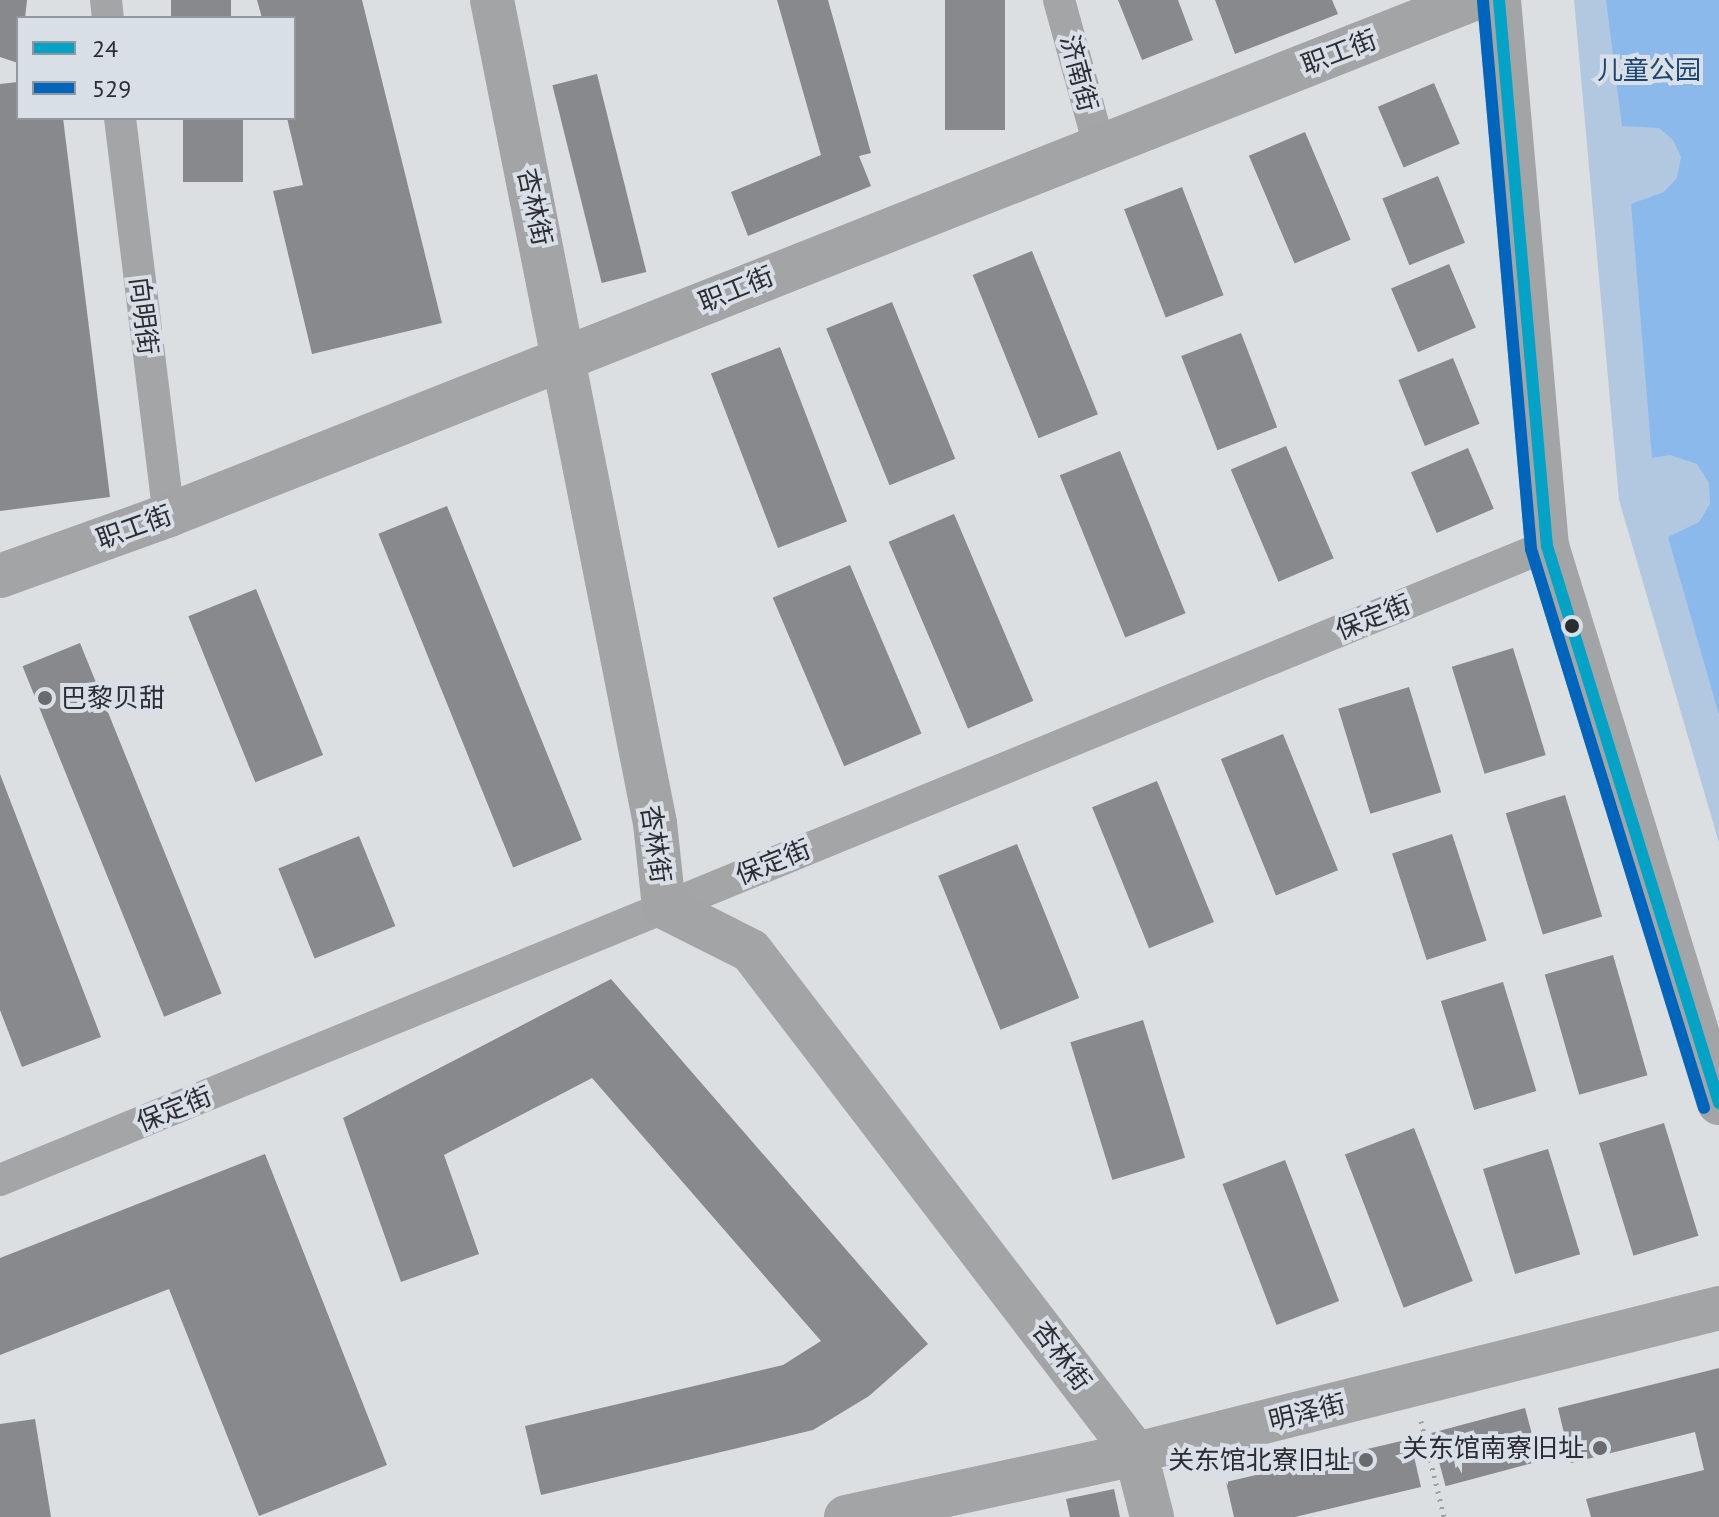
<!DOCTYPE html>
<html>
<head>
<meta charset="utf-8">
<style>
	body { margin:0 }
	#map { position:relative; width:1719px; height:1517px; overflow:hidden; background:#dcdfe2; font-family:"PT Sans","Noto Sans SC",sans-serif }
	div>[style] { position:absolute }
	.green>* { inset:0; background:#b2c8e1 }
	.water>* { inset:0; background:#8cb9eb }
	.building>* { inset:0; background:#87898c; transform-origin:0 0 }
	.path>* { height:5px; margin-top:-2.5px; transform-origin:0; background:repeating-linear-gradient(90deg,#9e9fa1 0 2px,transparent 0 8px) }
	.street>* { height:32px; margin:-16px; padding:0 16px; transform-origin:16px; border-radius:16px; background:#a4a5a6 }
	.secondary>* { height:44px; margin:-22px; padding:0 22px; transform-origin:22px; border-radius:22px; background:#a3a4a6 }
	.bus-1>* { height:12px; margin:-6px; padding:0 6px; transform-origin:6px; border-radius:6px; background:#02a3c6 }
	.bus-2>* { height:12px; margin:-6px; padding:0 6px; transform-origin:6px; border-radius:6px; background:#0065bd }
	.dots>* { width:22px; height:22px; translate:-50% -50%; box-sizing:border-box; border:4px solid #d8dfe6; border-radius:50% }
	span { translate:-50% -50%; white-space:nowrap; text-align:center; line-height:1.15; -webkit-text-stroke:8px #d8dfe6; paint-order:stroke }
	.street-label { font-size:26px; color:#2b2d30 }
	.park-label { font-size:26px; color:#1a4673 }
	.poi-label { font-size:26px; color:#2b2d30 }
	.left { translate:0 -50%; text-align:left }
	.right { translate:-100% -50%; text-align:right }
	.legend { position:absolute; left:16px; top:16px; width:280px; height:104px; box-sizing:border-box; background:#d8dfe6; border:2px solid #93989d; margin:0; padding:10px 14px; list-style:none; font-size:24px; color:#2b2d30 }
	.legend li { display:flex; align-items:center; gap:16px; height:40px }
	.legend b { width:40px; border:2px solid #93989d }
</style>
</head>
<body>
<div id="map">
	<div class="green">
		<i style="clip-path:polygon(1574px 0,1719px 0,1719px 843px,1619px 500px)"></i>
	</div>
	<div class="water">
		<i style="clip-path:polygon(1606px 0,1719px 0,1719px 715px,1668px 537px,1699px 522px,1710px 504px,1709px 483px,1697px 464px,1670px 455px,1652px 458px,1631px 204px,1664px 192px,1677px 178px,1681px 157px,1673px 140px,1659px 128px,1622px 126px)"></i>
	</div>
	<div class="building">
		<i style="clip-path:polygon(0 0,27px 0,25px 18px,18px 18px,18px 63px,0 57px)"></i>
		<i style="left:171px;top:0;width:60px;height:18px"></i>
		<i style="clip-path:polygon(257px 0,362px 0,442px 323px,312px 354px,273px 191px,303px 185px,287px 118px,294px 118px,294px 18px,262px 18px)"></i>
		<i style="clip-path:polygon(777px 0,828px 0,871px 153px,859px 156px,871px 186px,748px 236px,731px 192px,821px 155px)"></i>
		<i style="left:945px;top:0;width:60px;height:130px"></i>
		<i style="clip-path:polygon(1118px 0,1178px 0,1193px 40px,1142px 60px)"></i>
		<i style="clip-path:polygon(1215px 0,1332px 0,1338px 14px,1235px 54px)"></i>
		<i style="left:597px;top:74px;width:204px;height:46px;rotate:76deg"></i>
		<i style="clip-path:polygon(18px 82px,18px 118px,63px 118px,110px 497px,0 511px,0 84px)"></i>
		<i style="left:1434px;top:83px;width:66px;height:61px;rotate:67deg"></i>
		<i style="left:183px;top:118px;width:60px;height:64px"></i>
		<i style="left:1305px;top:132px;width:117px;height:61px;rotate:67deg"></i>
		<i style="left:1438px;top:176px;width:72px;height:60px;rotate:68deg"></i>
		<i style="left:1182px;top:187px;width:116px;height:62px;rotate:69deg"></i>
		<i style="left:1032px;top:251px;width:176px;height:64px;rotate:68deg"></i>
		<i style="left:1449px;top:264px;width:69px;height:63px;rotate:67deg"></i>
		<i style="left:892px;top:302px;width:169px;height:71px;rotate:68deg"></i>
		<i style="left:1241px;top:333px;width:101px;height:64px;rotate:69deg"></i>
		<i style="left:780px;top:347px;width:187px;height:74px;rotate:69deg"></i>
		<i style="left:1453px;top:358px;width:71px;height:59px;rotate:68deg"></i>
		<i style="left:1286px;top:446px;width:122px;height:60px;rotate:67deg"></i>
		<i style="left:1468px;top:448px;width:66px;height:62px;rotate:67deg"></i>
		<i style="left:1120px;top:451px;width:175px;height:65px;rotate:68deg"></i>
		<i style="left:447px;top:506px;width:360px;height:74px;rotate:68deg"></i>
		<i style="left:954px;top:514px;width:203px;height:71px;rotate:67deg"></i>
		<i style="left:850px;top:565px;width:183px;height:84px;rotate:67deg"></i>
		<i style="left:256px;top:589px;width:179px;height:73px;rotate:68deg"></i>
		<i style="left:80px;top:643px;width:378px;height:62px;rotate:68deg"></i>
		<i style="left:1513px;top:648px;width:112px;height:64px;rotate:73deg"></i>
		<i style="left:1409px;top:687px;width:110px;height:74px;rotate:73deg"></i>
		<i style="left:1283px;top:734px;width:147px;height:67px;rotate:68deg"></i>
		<i style="clip-path:polygon(0 774px,101px 1037px,22px 1067px,0 1010px)"></i>
		<i style="left:1157px;top:781px;width:152px;height:70px;rotate:68deg"></i>
		<i style="left:1565px;top:795px;width:127px;height:62px;rotate:73deg"></i>
		<i style="left:1452px;top:834px;width:112px;height:63px;rotate:72deg"></i>
		<i style="left:359px;top:836px;width:97px;height:87px;rotate:68deg"></i>
		<i style="left:1017px;top:844px;width:166px;height:85px;rotate:68deg"></i>
		<i style="left:1613px;top:955px;width:125px;height:71px;rotate:74deg"></i>
		<i style="clip-path:polygon(611px 979px,928px 1344px,869px 1396px,813px 1430px,541px 1495px,525px 1426px,783px 1365px,821px 1341px,592px 1078px,444px 1155px,479px 1254px,401px 1282px,343px 1118px)"></i>
		<i style="left:1503px;top:982px;width:114px;height:65px;rotate:73deg"></i>
		<i style="left:1143px;top:1020px;width:144px;height:76px;rotate:73deg"></i>
		<i style="left:1664px;top:1123px;width:118px;height:68px;rotate:73deg"></i>
		<i style="left:1414px;top:1128px;width:164px;height:74px;rotate:69deg"></i>
		<i style="left:1548px;top:1149px;width:110px;height:68px;rotate:73deg"></i>
		<i style="clip-path:polygon(265px 1154px,387px 1465px,259px 1516px,169px 1289px,0 1355px,0 1258px)"></i>
		<i style="left:1285px;top:1160px;width:151px;height:67px;rotate:69deg"></i>
		<i style="clip-path:polygon(1719px 1368px,1719px 1517px,1591px 1517px,1586px 1499px,1704px 1470px,1695px 1432px,1571px 1463px,1558px 1408px)"></i>
		<i style="left:1525px;top:1408px;width:55px;height:97px;rotate:75deg"></i>
		<i style="clip-path:polygon(35px 1419px,51px 1517px,0 1517px,0 1424px)"></i>
		<i style="clip-path:polygon(1410px 1439px,1421px 1487px,1295px 1517px,1234px 1517px,1226px 1482px)"></i>
		<i style="clip-path:polygon(1114px 1489px,1120px 1517px,1070px 1517px,1066px 1499px)"></i>
	</div>
	<div class="path">
		<i style="left:1421px;top:1421px;width:99px;rotate:76.5deg"></i>
	</div>
	<div class="street">
		<i style="left:106px;top:0;width:18px;rotate:84deg"></i>
		<i style="left:1059px;top:0;width:150px;rotate:74.6deg"></i>
		<i style="left:120px;top:118px;width:400px;rotate:83deg"></i>
		<i style="left:0;top:1180px;width:1672px;rotate:-22.29deg"></i>
	</div>
	<div class="secondary">
		<i style="left:492px;top:0;width:839px;rotate:78.8deg"></i>
		<i style="left:655px;top:823px;width:84px;rotate:83.9deg"></i>
		<i style="left:664px;top:907px;width:97px;rotate:26.8deg"></i>
		<i style="left:751px;top:951px;width:633px;rotate:52.57deg"></i>
		<i style="left:1136px;top:1454px;width:65px;rotate:75.7deg"></i>
		<i style="left:1499px;top:0;width:548px;rotate:84.98deg"></i>
		<i style="left:1547px;top:546px;width:583px;rotate:72.84deg"></i>
		<i style="left:0;top:576px;width:180px;rotate:-19.8deg"></i>
		<i style="left:169px;top:515px;width:1400px;rotate:-21.58deg"></i>
		<i style="left:846px;top:1517px;width:297px;rotate:-12.3deg"></i>
		<i style="left:1136px;top:1454px;width:601px;rotate:-14.06deg"></i>
	</div>
	<div class="bus-1">
		<i style="left:1499px;top:0;width:548px;rotate:84.98deg"></i>
		<i style="left:1547px;top:546px;width:583px;rotate:72.84deg"></i>
	</div>
	<div class="bus-2">
		<i style="left:1483px;top:1px;width:550px;rotate:84.99deg"></i>
		<i style="left:1531px;top:549px;width:585px;rotate:72.8deg"></i>
	</div>
	<div class="dots">
		<i style="left:1572px;top:626px;background:#2b2d30"></i>
		<i style="left:45px;top:698px;background:#696b6e"></i>
		<i style="left:1600px;top:1448px;background:#696b6e"></i>
		<i style="left:1366px;top:1460px;background:#696b6e"></i>
	</div>
	<div class="street-label">
		<span style="left:1339px;top:52px;rotate:-21deg">职工街</span>
		<span style="left:1079px;top:73px;rotate:75deg">济南街</span>
		<span style="left:535px;top:207px;rotate:78deg">杏林街</span>
		<span style="left:736px;top:289px;rotate:-22deg">职工街</span>
		<span style="left:144px;top:316px;rotate:83deg">向明街</span>
		<span style="left:134px;top:527px;rotate:-20deg">职工街</span>
		<span style="left:1373px;top:617px;rotate:-22deg">保定街</span>
		<span style="left:656px;top:844px;rotate:82deg">杏林街</span>
		<span style="left:773px;top:862px;rotate:-22deg">保定街</span>
		<span style="left:174px;top:1109px;rotate:-22deg">保定街</span>
		<span style="left:1062px;top:1356px;rotate:53deg">杏林街</span>
		<span style="left:1307px;top:1412px;rotate:-14deg">明泽街</span>
	</div>
	<div class="park-label">
		<span style="left:1649px;top:70px">儿童公园</span>
	</div>
	<div class="poi-label">
		<span class="left" style="left:61px;top:698px">巴黎贝甜</span>
		<span class="right" style="left:1584px;top:1448px">关东馆南寮旧址</span>
		<span class="right" style="left:1350px;top:1460px">关东馆北寮旧址</span>
	</div>
	<ul class="legend">
	<li><b style="height:10px;background:#02a3c6"></b>24</li>
	<li><b style="height:10px;background:#0065bd"></b>529</li>
	</ul>
</div>
</body>
</html>
